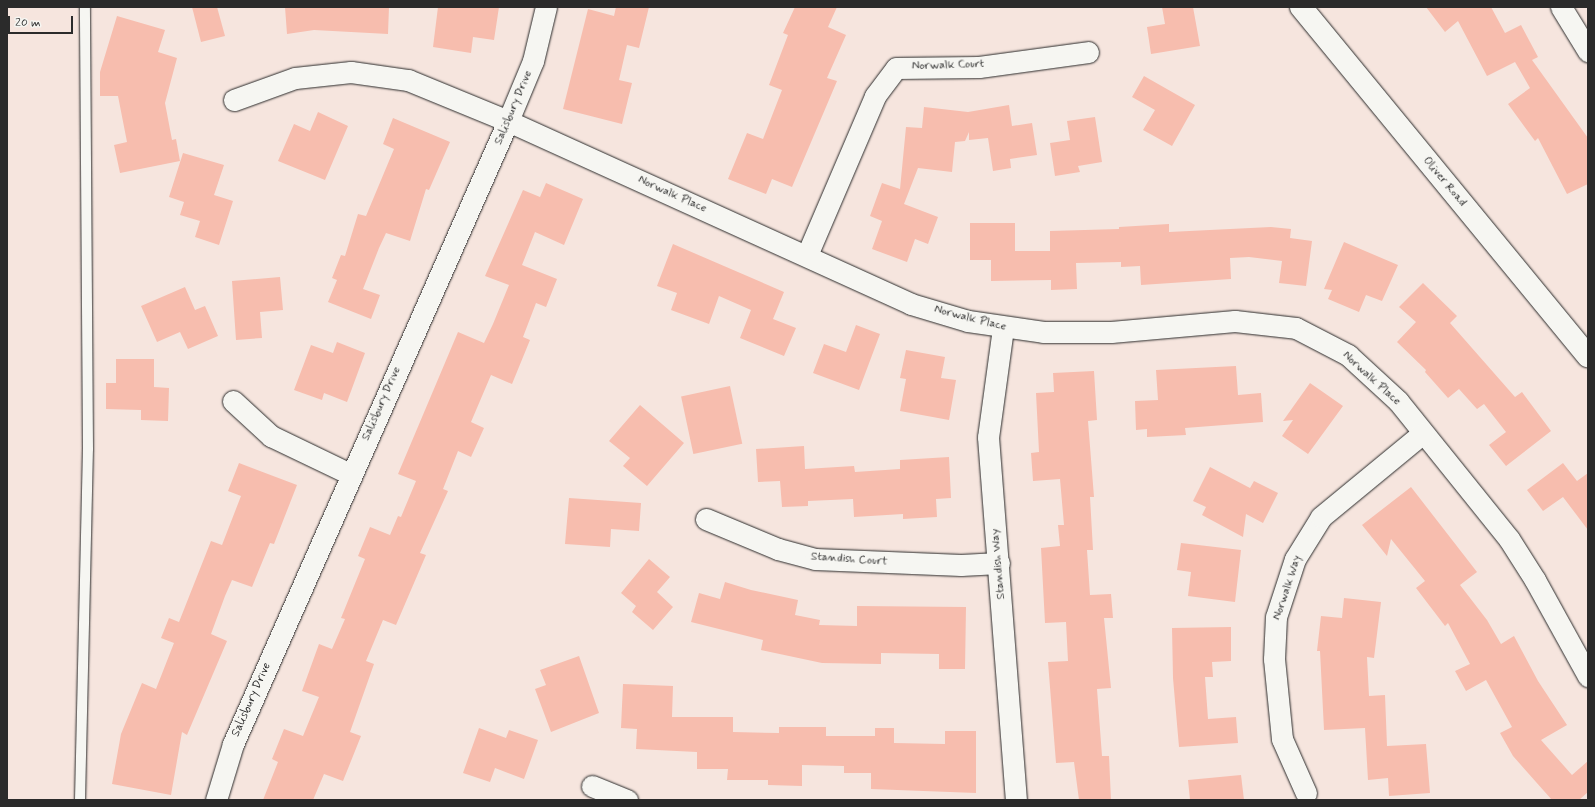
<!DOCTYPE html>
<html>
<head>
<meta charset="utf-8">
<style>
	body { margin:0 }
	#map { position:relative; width:1595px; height:807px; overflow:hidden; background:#f6e5de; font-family:Mynerve,sans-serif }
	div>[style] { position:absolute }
	.building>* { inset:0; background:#f7bdae; transform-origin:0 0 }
	.roads { filter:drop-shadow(0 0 1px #2b2b2b) drop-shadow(0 0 1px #2b2b2b) }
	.service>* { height:10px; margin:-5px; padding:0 5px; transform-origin:5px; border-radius:5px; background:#f6f6f2 }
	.minor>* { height:21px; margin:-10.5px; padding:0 10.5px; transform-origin:10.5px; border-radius:10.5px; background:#f6f6f2 }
	.tertiary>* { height:22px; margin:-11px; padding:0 11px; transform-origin:11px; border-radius:11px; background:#f6f6f2 }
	span { translate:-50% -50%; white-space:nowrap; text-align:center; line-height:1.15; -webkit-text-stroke:3.5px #f6f6f2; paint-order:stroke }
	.street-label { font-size:12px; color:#2b2b2b }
	.frame { position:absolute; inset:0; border:8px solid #2b2b2b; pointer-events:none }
	.scale { position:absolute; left:8px; top:16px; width:65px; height:18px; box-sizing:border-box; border:2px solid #2b2b2b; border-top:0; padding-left:5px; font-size:12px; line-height:14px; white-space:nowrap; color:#2b2b2b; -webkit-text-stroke:3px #f6f6f2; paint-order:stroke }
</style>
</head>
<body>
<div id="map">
	<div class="building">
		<i style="clip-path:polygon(192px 7px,217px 7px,225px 36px,201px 42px)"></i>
		<i style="clip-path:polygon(285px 7px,389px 7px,388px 34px,314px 30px,287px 34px)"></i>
		<i style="clip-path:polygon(438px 7px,499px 7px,494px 40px,473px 37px,471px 53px,433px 47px)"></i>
		<i style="clip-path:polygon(616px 7px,649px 7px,639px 48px,627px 45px,619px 80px,632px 83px,622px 124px,563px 109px,588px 9px,614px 16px)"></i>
		<i style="clip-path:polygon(795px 7px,837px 7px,828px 27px,846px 35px,827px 78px,837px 81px,792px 187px,772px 179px,766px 194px,728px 179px,747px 133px,763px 139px,782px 90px,769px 85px,788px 35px,783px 33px)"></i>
		<i style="clip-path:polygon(1162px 7px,1193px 7px,1200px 46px,1151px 54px,1147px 27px,1165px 24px)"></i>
		<i style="clip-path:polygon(1426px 7px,1491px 7px,1505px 33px,1521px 25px,1538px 57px,1532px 60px,1588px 138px,1588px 184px,1567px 194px,1538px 138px,1535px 141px,1508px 104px,1530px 88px,1515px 62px,1487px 76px,1458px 21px,1445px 32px)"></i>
		<i style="clip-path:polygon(117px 16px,165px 30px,158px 52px,177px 58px,165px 103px,172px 140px,176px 139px,180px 161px,120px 173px,114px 145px,127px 142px,118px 96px,100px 96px,100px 72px)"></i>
		<i style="clip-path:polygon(1144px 76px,1195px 105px,1172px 146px,1143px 130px,1155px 110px,1132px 97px)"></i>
		<i style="clip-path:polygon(1009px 105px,1012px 126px,1032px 123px,1037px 155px,1010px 159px,1011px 168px,993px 171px,988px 138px,969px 140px,969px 132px,965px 141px,955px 142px,952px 172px,918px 168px,904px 204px,938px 217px,928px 244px,915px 239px,907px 262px,872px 249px,882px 221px,870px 216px,882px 183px,900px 189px,906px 127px,922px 128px,924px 107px,968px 112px)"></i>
		<i style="clip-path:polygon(318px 112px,348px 126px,325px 180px,278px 161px,294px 124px,310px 131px)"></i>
		<i style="clip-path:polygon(1095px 117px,1102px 162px,1078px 166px,1080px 172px,1055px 176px,1050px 143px,1070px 140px,1067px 121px)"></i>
		<i style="clip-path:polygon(393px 118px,450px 142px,429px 190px,426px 189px,410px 241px,386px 233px,379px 248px,363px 289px,380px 295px,371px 319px,328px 302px,337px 280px,332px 278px,341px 255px,345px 256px,358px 214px,366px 216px,394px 149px,383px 144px)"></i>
		<i style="clip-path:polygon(183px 153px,224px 165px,214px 195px,233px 201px,219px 245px,195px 237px,200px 221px,180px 215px,184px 202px,169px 197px)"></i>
		<i style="clip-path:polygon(546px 183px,583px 199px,564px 245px,535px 232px,522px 265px,557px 279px,546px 307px,536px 303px,523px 337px,530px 340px,512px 384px,491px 375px,471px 422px,484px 428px,471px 457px,458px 451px,443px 489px,448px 491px,420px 553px,426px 555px,396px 625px,383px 620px,366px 661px,374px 664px,350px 732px,361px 736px,343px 781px,324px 774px,313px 800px,263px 800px,278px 762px,272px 759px,284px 729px,303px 736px,319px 697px,302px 691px,319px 644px,332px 649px,345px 619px,341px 618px,365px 559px,358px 556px,370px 527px,390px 535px,398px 516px,401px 517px,416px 481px,398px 474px,458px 332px,484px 343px,493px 324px,509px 285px,485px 276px,523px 190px,540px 197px)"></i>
		<i style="clip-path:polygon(970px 223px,1015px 223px,1015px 251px,1050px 251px,1050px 231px,1119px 229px,1119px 227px,1169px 224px,1169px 232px,1271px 227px,1291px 229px,1290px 238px,1312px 241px,1306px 286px,1279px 283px,1282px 261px,1249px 257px,1230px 258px,1231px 279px,1141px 285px,1140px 266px,1121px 267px,1121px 262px,1076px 263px,1077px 289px,1051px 290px,1051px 280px,991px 281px,991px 260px,970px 260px)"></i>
		<i style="clip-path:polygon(1344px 242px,1398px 265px,1382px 301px,1366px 295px,1359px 312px,1328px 299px,1332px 290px,1324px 289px)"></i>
		<i style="clip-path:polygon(673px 244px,784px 292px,773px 319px,796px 328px,784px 356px,740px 338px,751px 310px,719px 296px,709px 324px,671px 310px,677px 293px,657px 286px)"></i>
		<i style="clip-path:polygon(280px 277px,283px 310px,260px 312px,262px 338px,236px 340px,232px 281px)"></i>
		<i style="clip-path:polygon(1423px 283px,1457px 316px,1450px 323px,1515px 397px,1522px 392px,1551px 431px,1506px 466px,1489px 445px,1506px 432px,1484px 404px,1477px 409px,1459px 389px,1448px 398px,1425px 372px,1426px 370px,1397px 342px,1416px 322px,1399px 307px)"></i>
		<i style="clip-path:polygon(185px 287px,195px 310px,205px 306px,218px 336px,188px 349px,180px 332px,157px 342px,141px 306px)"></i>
		<i style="clip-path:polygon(856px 325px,880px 334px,859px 390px,813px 373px,824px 344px,846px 352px)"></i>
		<i style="clip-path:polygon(337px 342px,365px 353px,347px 402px,324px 393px,322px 400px,294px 390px,311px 345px,333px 353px)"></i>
		<i style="clip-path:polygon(906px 350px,945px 357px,941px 378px,956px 380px,949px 420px,900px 411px,906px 379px,900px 378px)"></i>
		<i style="clip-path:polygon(116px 359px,154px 359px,154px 387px,169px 388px,168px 421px,141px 420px,141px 410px,106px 409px,106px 383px,116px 383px)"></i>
		<i style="clip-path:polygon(1236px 366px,1238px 395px,1261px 393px,1263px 422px,1185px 428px,1186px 435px,1147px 437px,1147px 429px,1136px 430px,1135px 401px,1158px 400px,1156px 370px)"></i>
		<i style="clip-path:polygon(1094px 371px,1097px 420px,1088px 421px,1094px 497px,1090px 497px,1093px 550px,1087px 550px,1090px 595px,1111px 594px,1113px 618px,1104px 618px,1111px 688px,1097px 689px,1102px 756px,1109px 756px,1111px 800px,1079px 800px,1074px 762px,1056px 763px,1048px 662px,1068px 661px,1066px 622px,1045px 623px,1041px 548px,1060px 546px,1058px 525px,1064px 525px,1060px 479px,1033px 481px,1031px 453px,1039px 452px,1036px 393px,1054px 392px,1053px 373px)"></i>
		<i style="clip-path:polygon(1310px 383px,1343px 406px,1308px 454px,1282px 436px,1293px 420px,1283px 421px)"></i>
		<i style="left:730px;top:386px;width:59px;height:50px;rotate:78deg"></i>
		<i style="clip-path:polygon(640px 405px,684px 443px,647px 486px,623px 466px,630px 458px,609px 441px)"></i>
		<i style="clip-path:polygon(804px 446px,805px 469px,854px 466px,855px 472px,900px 469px,900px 460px,949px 457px,951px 498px,936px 499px,937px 517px,903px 519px,903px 514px,854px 517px,853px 499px,808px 501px,808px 506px,782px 507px,780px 481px,758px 482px,756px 449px)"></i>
		<i style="clip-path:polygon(239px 463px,297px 485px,274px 544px,270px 543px,252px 587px,232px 580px,225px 596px,211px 634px,227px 641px,187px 735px,182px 732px,171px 795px,112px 784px,121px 734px,142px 683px,156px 689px,174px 643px,161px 638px,169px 618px,179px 622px,211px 541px,222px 545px,241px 496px,228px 491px)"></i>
		<i style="clip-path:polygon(1563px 463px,1577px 481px,1588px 473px,1588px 530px,1563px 497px,1543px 511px,1527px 490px)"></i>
		<i style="clip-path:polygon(1210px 467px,1250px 488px,1254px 481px,1278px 493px,1263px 523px,1246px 514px,1243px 537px,1202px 515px,1206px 507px,1193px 501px)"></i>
		<i style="clip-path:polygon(1411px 487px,1477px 572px,1460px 585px,1487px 620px,1501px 644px,1514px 636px,1538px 681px,1567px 725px,1541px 740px,1572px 775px,1588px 761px,1588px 792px,1579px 800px,1552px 800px,1513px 756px,1500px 733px,1512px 727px,1486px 680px,1466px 691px,1455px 671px,1470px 664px,1448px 623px,1445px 626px,1416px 588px,1425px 581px,1391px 539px,1387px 556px,1362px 525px)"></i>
		<i style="clip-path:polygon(569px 498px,641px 503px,639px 531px,611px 529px,610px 547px,565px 544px)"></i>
		<i style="clip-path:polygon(1181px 543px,1241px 550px,1235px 602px,1188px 596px,1191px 572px,1177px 570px)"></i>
		<i style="clip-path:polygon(649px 559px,670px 577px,657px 592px,673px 607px,653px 630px,632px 612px,636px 606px,621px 593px)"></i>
		<i style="clip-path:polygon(725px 582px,751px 590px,798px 600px,795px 615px,820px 620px,819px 625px,857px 626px,857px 606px,966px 607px,965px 669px,939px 669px,939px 654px,881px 653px,881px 664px,822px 663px,761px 650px,763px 640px,691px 622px,699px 593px,720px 599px)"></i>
		<i style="clip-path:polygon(1344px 598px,1381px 602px,1374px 658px,1367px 657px,1369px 696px,1385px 695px,1387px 746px,1426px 744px,1430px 793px,1389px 796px,1388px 778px,1368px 780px,1365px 728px,1324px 730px,1320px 651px,1317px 651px,1321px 616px,1342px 618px)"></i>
		<i style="clip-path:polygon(1231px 627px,1231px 661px,1212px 662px,1213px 677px,1205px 677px,1208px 719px,1236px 717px,1238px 743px,1179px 747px,1173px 678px,1172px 628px)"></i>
		<i style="clip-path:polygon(579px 656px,599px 713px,551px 732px,535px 689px,546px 685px,540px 670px)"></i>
		<i style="clip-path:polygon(623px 684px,673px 686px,672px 717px,733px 717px,733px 732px,779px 733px,779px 727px,826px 727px,826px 736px,875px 736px,875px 728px,894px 728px,894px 743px,945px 744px,945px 731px,976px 731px,976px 793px,871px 789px,871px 773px,844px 773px,844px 766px,802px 765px,802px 786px,768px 785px,768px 780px,727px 780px,728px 769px,697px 769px,697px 752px,636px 749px,637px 729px,621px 728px)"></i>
		<i style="clip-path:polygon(479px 728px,506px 738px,509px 730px,538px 740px,524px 779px,495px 768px,490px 782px,463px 773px)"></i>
		<i style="clip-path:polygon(1241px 775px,1244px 800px,1190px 800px,1188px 780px)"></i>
	</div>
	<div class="roads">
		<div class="service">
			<i style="left:80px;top:800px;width:351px;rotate:-88.7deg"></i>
			<i style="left:88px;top:449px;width:442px;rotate:-90.4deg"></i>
		</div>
		<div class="minor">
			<i style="left:1561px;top:7px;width:52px;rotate:58.5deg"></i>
			<i style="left:234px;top:100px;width:65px;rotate:-19.8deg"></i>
			<i style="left:295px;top:78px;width:56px;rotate:-6.1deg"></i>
			<i style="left:351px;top:72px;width:58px;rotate:8deg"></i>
			<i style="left:408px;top:80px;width:108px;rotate:22.3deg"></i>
			<i style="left:508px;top:121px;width:443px;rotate:24.4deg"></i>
			<i style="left:911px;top:304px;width:59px;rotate:16.6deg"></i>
			<i style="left:968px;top:321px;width:76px;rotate:8.3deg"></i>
			<i style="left:1043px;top:332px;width:68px"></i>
			<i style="left:1111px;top:332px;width:124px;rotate:-5.1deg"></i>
			<i style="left:1235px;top:321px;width:61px;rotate:6.5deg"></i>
			<i style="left:1296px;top:328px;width:59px;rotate:27.4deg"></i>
			<i style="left:1348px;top:355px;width:68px;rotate:42.6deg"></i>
			<i style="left:1398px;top:401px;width:177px;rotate:51.2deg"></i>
			<i style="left:1509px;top:539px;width:49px;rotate:57.6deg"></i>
			<i style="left:1535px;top:580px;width:110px;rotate:61.1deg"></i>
			<i style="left:807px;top:255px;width:173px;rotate:-66.8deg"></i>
			<i style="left:875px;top:96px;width:35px;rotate:-53deg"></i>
			<i style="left:896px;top:68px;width:83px;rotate:-0.7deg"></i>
			<i style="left:979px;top:67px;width:110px;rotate:-7.8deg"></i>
			<i style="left:1003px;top:328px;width:110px;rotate:97.8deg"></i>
			<i style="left:988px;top:437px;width:364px;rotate:85.6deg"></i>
			<i style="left:233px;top:401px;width:52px;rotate:42.6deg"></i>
			<i style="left:271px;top:436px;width:88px;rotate:25.7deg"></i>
			<i style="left:706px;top:519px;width:78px;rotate:22.6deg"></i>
			<i style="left:778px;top:549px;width:38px;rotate:15deg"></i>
			<i style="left:815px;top:559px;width:146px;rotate:2.4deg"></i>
			<i style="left:961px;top:565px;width:38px;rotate:-3deg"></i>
			<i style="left:592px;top:786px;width:38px;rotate:22deg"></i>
			<i style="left:1306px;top:793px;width:59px;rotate:-114deg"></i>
			<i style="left:1282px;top:739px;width:80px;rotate:-95.7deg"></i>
			<i style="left:1274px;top:659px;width:42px;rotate:-87.3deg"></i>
			<i style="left:1276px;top:617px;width:61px;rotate:-71.9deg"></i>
			<i style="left:1295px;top:559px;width:49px;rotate:-58.2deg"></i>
			<i style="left:1321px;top:517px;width:132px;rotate:-39.5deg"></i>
			<i style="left:216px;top:800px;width:59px;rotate:-73.1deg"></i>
			<i style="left:233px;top:744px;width:681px;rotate:-66.18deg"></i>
			<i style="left:508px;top:121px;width:65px;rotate:-67.4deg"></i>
			<i style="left:533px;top:61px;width:56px;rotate:-76.5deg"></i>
		</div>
		<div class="tertiary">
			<i style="left:1301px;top:7px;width:452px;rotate:50.6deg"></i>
		</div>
	</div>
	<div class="street-label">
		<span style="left:948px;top:66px;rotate:-2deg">Norwalk Court</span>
		<span style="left:514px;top:108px;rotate:-67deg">Salisbury Drive</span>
		<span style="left:1444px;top:182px;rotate:50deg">Oliver Road</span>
		<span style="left:672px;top:195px;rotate:24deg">Norwalk Place</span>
		<span style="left:970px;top:319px;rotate:14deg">Norwalk Place</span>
		<span style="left:1371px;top:379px;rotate:42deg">Norwalk Place</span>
		<span style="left:382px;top:404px;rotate:-66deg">Salisbury Drive</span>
		<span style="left:849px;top:560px;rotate:4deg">Standish Court</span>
		<span style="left:999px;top:564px;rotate:-95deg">Standish Way</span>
		<span style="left:1288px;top:588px;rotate:-72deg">Norwalk Way</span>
		<span style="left:252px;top:700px;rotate:-66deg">Salisbury Drive</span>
	</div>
	<div class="frame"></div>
	<div class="scale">20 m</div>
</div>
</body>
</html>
